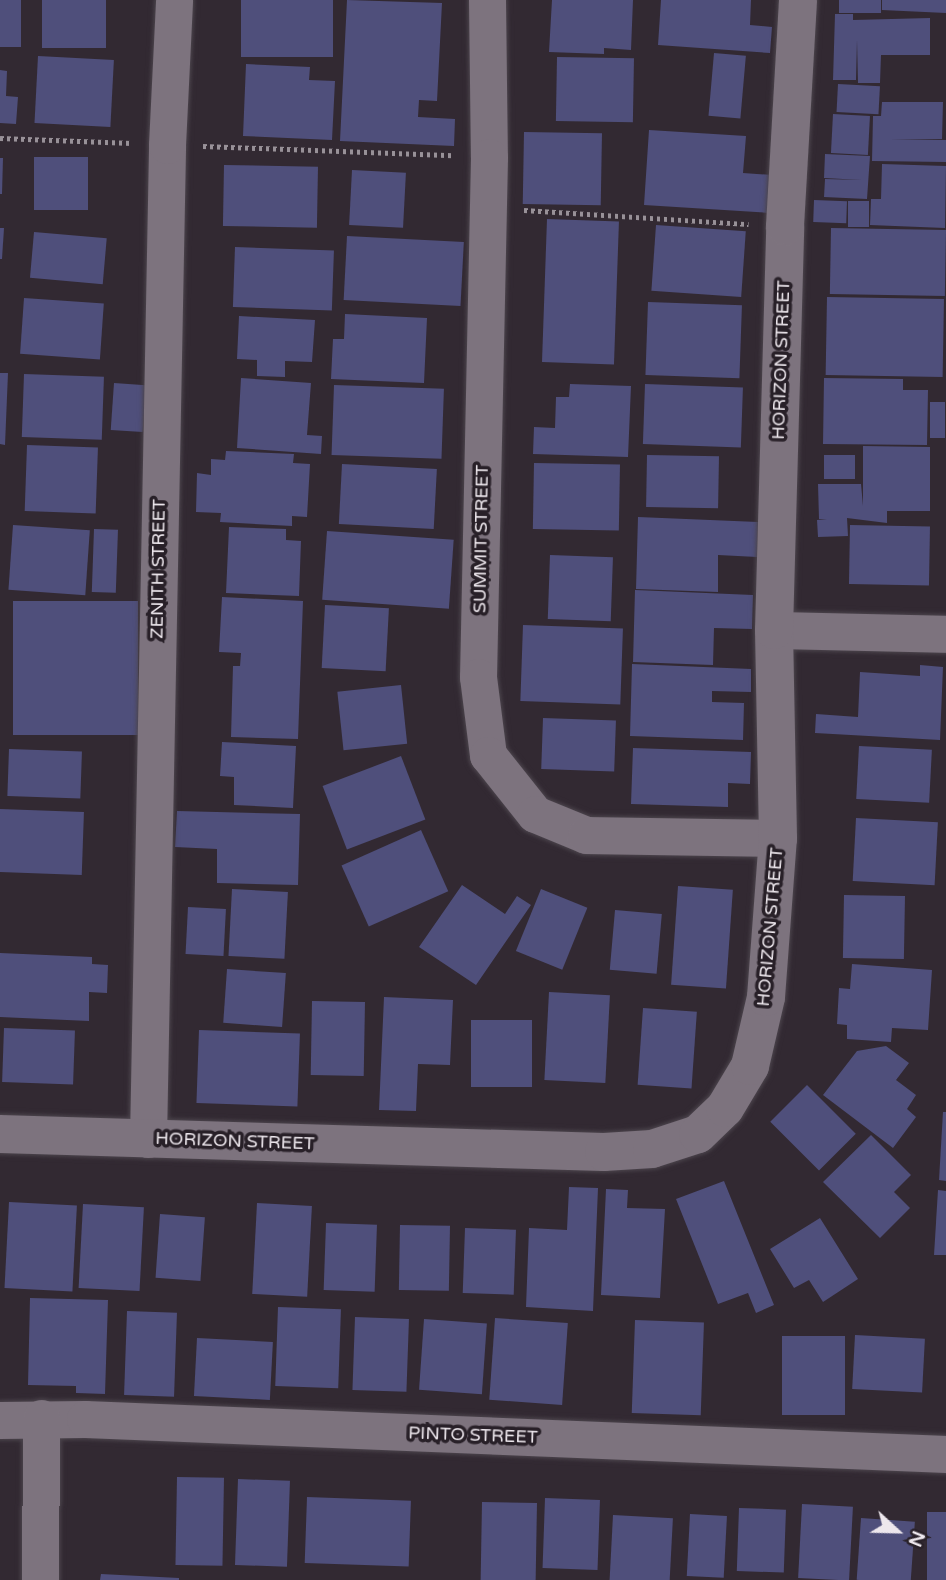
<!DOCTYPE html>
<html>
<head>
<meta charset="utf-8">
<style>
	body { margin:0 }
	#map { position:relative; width:946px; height:1580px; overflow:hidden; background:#322932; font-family:"Varela Round",sans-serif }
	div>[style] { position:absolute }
	.building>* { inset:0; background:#4f4f7b; transform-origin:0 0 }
	.path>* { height:4.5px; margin-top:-2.25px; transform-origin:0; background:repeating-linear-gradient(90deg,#989198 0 3.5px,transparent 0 7px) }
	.roads { filter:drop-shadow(0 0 2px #4c454d) drop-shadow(0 0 2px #4c454d) }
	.minor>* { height:37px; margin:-18.5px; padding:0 18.5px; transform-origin:18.5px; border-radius:18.5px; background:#7d737e }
	.tertiary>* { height:38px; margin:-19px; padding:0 19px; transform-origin:19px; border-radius:19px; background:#7d737e }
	span { translate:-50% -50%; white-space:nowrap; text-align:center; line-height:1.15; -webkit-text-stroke:7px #282028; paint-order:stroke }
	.street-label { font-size:18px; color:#ede7ed }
	.north { position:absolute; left:862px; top:1496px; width:70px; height:70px; -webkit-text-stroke:5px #282028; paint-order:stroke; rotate:112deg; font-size:19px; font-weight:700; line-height:28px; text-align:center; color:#ede7ed }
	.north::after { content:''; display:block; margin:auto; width:24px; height:32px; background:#ede7ed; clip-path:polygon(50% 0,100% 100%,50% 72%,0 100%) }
</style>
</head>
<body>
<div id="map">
	<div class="building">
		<i style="left:0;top:0;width:21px;height:47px"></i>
		<i style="left:42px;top:0;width:64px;height:48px"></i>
		<i style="left:241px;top:0;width:92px;height:57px"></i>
		<i style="clip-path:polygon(347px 0,442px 3px,437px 101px,419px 100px,418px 117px,455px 119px,454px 146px,340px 141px)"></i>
		<i style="clip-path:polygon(552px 0,633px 0,631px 50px,604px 48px,604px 54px,549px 52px)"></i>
		<i style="clip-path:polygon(661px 0,751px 0,750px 25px,772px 27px,770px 53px,658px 45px)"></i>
		<i style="left:839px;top:0;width:42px;height:13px"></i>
		<i style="clip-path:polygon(882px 0,946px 0,946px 13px,882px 10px)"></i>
		<i style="clip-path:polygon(835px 14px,853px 14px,853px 20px,930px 18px,930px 55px,881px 55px,880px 83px,858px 83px,857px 40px,856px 80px,833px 80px)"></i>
		<i style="left:714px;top:53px;width:32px;height:63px;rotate:5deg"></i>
		<i style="left:38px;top:56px;width:76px;height:67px;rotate:3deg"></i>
		<i style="left:557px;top:57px;width:77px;height:64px;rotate:1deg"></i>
		<i style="clip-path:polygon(246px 64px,310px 67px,309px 80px,335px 81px,332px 140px,243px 136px)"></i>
		<i style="clip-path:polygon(0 70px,7px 71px,6px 96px,18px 97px,16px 124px,0 123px)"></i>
		<i style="left:838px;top:84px;width:42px;height:28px;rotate:3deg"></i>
		<i style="clip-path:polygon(882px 102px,943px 102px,942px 139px,890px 139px,946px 140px,946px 162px,872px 161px,873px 116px,881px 116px)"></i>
		<i style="left:833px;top:114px;width:37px;height:39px;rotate:3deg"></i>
		<i style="clip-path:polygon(649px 130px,746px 136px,743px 173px,773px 175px,770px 213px,644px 205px)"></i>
		<i style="left:524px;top:132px;width:78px;height:72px;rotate:1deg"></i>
		<i style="clip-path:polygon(825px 154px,870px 156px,867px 199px,824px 197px,825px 179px,862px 180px,824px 178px)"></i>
		<i style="left:34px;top:157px;width:54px;height:53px"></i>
		<i style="clip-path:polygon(0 158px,3px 158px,2px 194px,0 194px)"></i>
		<i style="clip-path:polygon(882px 164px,946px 166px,945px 228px,870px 225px,871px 199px,881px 199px)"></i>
		<i style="left:224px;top:165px;width:94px;height:61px;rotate:1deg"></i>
		<i style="left:352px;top:170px;width:54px;height:55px;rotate:3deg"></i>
		<i style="left:814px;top:200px;width:33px;height:22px;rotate:2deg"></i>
		<i style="left:848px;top:201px;width:21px;height:26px"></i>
		<i style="left:547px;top:219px;width:72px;height:143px;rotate:2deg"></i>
		<i style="left:656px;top:225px;width:90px;height:66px;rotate:4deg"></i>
		<i style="clip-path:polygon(0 228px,4px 228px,2px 259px,0 259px)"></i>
		<i style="left:831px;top:228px;width:115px;height:66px;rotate:1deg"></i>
		<i style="left:34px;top:232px;width:73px;height:46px;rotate:5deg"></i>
		<i style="left:347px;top:236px;width:117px;height:64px;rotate:3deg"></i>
		<i style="left:235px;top:247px;width:99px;height:60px;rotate:2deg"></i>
		<i style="left:827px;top:297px;width:117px;height:78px;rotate:1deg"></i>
		<i style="left:24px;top:298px;width:80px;height:56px;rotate:4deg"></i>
		<i style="left:648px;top:302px;width:94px;height:73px;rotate:2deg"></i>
		<i style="clip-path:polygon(345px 314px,427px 318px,424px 383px,331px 379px,333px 339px,344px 339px)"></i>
		<i style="clip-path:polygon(239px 316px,315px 320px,312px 362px,285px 361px,285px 377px,257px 376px,257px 360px,237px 359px)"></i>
		<i style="clip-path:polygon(0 373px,8px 373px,5px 445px,0 444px)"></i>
		<i style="left:24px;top:374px;width:80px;height:63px;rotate:2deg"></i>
		<i style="clip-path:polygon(241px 378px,311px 383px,307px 435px,322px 436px,321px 454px,237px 448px)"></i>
		<i style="clip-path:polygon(824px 378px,903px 379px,903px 390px,928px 390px,927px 445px,823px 444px)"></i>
		<i style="left:114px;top:383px;width:32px;height:47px;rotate:4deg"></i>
		<i style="clip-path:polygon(570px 384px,631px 386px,628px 457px,533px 454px,534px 427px,555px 428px,556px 397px,569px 397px)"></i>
		<i style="left:645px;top:384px;width:98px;height:60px;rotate:2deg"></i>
		<i style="left:334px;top:385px;width:110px;height:70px;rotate:2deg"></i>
		<i style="left:930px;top:402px;width:15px;height:36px"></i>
		<i style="left:27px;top:445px;width:71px;height:66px;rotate:2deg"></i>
		<i style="clip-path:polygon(863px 446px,930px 447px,930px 511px,887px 511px,887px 523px,847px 518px,848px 536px,818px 537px,817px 520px,827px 519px,819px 519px,818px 484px,861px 484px,863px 506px)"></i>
		<i style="clip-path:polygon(226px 451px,294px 454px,293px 463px,310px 464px,307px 517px,292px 516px,292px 526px,220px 522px,221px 513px,196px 512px,197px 473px,211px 475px,211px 459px,225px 460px)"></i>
		<i style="left:647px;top:455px;width:72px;height:52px;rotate:1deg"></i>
		<i style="left:855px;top:455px;width:24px;height:31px;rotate:90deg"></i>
		<i style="left:534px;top:463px;width:86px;height:66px;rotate:1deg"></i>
		<i style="left:342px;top:464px;width:95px;height:60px;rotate:3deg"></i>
		<i style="clip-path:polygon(638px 517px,758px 522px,757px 557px,718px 555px,718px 592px,636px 589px)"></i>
		<i style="left:13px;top:525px;width:77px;height:65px;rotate:4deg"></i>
		<i style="left:850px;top:525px;width:80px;height:59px;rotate:1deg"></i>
		<i style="clip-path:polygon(229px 527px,286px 529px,286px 540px,301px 541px,299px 596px,226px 593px)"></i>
		<i style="left:94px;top:529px;width:24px;height:63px;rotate:2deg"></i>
		<i style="left:327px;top:531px;width:127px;height:69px;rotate:4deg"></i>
		<i style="left:550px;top:555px;width:63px;height:64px;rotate:2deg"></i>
		<i style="clip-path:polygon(635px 590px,753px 595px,752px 629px,714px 628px,713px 665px,633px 662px)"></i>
		<i style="clip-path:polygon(222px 597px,303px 601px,298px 739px,231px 737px,233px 666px,240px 666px,241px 653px,219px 652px)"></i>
		<i style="left:13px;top:601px;width:125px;height:134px"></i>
		<i style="left:325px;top:605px;width:64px;height:63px;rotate:3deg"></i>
		<i style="left:523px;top:625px;width:100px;height:76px;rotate:2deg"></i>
		<i style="clip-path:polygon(632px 664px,751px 669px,751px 692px,712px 691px,712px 702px,744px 703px,743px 740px,630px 736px)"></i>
		<i style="clip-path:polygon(920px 665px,943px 667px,940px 740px,815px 733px,816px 714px,858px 717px,860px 672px,920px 676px)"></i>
		<i style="left:401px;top:685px;width:59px;height:64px;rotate:84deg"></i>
		<i style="left:543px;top:718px;width:73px;height:51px;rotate:2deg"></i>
		<i style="clip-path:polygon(222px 742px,296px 746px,293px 808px,234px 805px,234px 777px,220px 776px)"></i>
		<i style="left:859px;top:746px;width:73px;height:53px;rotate:3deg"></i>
		<i style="clip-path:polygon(633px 748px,751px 752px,750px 784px,728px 783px,728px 807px,631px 804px)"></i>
		<i style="left:9px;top:749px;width:73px;height:47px;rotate:2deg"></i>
		<i style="left:401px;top:756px;width:68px;height:84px;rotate:69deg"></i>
		<i style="left:0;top:809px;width:84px;height:63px;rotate:2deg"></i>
		<i style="clip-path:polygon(177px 811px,300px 814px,298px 885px,217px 883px,217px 849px,175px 847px)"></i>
		<i style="left:856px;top:818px;width:82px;height:63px;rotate:3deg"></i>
		<i style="left:421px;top:830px;width:67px;height:87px;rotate:66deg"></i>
		<i style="clip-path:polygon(462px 885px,505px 914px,517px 896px,531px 905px,476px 985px,419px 947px)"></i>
		<i style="left:678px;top:886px;width:55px;height:99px;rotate:4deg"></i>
		<i style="left:232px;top:889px;width:56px;height:67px;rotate:3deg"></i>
		<i style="left:541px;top:889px;width:50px;height:67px;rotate:22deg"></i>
		<i style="left:844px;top:895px;width:61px;height:63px;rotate:1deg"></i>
		<i style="left:188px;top:907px;width:38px;height:47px;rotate:3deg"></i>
		<i style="left:615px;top:910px;width:47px;height:60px;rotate:5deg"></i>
		<i style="clip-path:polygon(0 953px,92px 957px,92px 964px,108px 965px,107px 993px,89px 992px,89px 1021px,0 1017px)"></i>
		<i style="clip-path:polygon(852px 964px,932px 970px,928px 1030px,892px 1028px,891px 1042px,847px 1039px,847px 1025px,837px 1024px,839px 988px,850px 989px)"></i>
		<i style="left:227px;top:969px;width:59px;height:54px;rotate:4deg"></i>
		<i style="left:549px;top:992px;width:61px;height:88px;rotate:3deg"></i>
		<i style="clip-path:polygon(384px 997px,453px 1000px,450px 1065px,418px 1064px,416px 1111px,379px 1110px)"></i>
		<i style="left:312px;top:1001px;width:53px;height:74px;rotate:1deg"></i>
		<i style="left:643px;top:1008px;width:54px;height:77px;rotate:4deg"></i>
		<i style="left:471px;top:1020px;width:61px;height:67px"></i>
		<i style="left:4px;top:1028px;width:71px;height:54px;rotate:2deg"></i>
		<i style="left:199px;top:1030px;width:101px;height:73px;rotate:2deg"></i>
		<i style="clip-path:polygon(886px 1046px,909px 1063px,896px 1080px,916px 1095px,907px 1109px,916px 1117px,893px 1148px,823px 1095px,857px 1051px)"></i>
		<i style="left:807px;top:1085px;width:69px;height:52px;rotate:45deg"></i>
		<i style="clip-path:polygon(943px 1112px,946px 1112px,946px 1181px,939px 1180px)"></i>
		<i style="clip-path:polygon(871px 1135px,911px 1175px,894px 1192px,910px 1208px,880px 1238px,823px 1182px)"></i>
		<i style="clip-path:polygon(724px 1181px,774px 1305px,756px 1313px,748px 1293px,718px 1304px,676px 1199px)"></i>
		<i style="clip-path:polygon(569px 1187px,598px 1188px,593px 1311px,526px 1307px,529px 1228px,567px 1230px)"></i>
		<i style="clip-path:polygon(606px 1189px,628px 1190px,627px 1208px,665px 1209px,660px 1298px,601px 1295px)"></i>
		<i style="clip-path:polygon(938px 1190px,946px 1191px,946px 1255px,934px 1255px)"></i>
		<i style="left:9px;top:1202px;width:68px;height:86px;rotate:3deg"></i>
		<i style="left:257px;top:1203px;width:55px;height:91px;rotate:3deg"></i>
		<i style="left:83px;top:1204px;width:61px;height:84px;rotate:3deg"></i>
		<i style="left:160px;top:1214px;width:45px;height:64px;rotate:4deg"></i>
		<i style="clip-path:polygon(820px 1218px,858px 1279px,823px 1302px,809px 1280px,794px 1288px,770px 1249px)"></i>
		<i style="left:326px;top:1223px;width:51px;height:67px;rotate:2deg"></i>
		<i style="left:400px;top:1225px;width:50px;height:65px;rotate:1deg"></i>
		<i style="left:465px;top:1228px;width:51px;height:65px;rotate:2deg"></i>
		<i style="clip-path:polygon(30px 1298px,108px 1300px,105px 1394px,76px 1393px,76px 1386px,28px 1385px)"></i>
		<i style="left:278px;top:1307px;width:63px;height:79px;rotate:2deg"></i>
		<i style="left:127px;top:1311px;width:50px;height:84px;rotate:2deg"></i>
		<i style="left:355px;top:1317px;width:54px;height:73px;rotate:2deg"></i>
		<i style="left:495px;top:1318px;width:73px;height:82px;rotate:4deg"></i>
		<i style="left:424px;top:1319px;width:63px;height:71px;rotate:4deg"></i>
		<i style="left:635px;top:1320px;width:69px;height:93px;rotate:2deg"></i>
		<i style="left:855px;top:1335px;width:70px;height:54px;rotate:3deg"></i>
		<i style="left:782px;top:1336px;width:63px;height:79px"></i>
		<i style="left:197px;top:1338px;width:76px;height:58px;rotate:3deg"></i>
		<i style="left:177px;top:1477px;width:47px;height:88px;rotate:1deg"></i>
		<i style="left:238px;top:1479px;width:52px;height:86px;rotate:2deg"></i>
		<i style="left:307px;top:1497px;width:104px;height:66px;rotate:2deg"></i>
		<i style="left:545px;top:1498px;width:55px;height:70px;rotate:2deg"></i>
		<i style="left:482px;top:1502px;width:55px;height:78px;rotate:1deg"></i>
		<i style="left:802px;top:1504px;width:51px;height:74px;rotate:3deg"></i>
		<i style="left:739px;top:1508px;width:47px;height:63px;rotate:2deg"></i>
		<i style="left:927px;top:1512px;width:19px;height:68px"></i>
		<i style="left:690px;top:1514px;width:37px;height:62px;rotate:3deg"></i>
		<i style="left:613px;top:1515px;width:60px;height:65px;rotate:3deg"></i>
		<i style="left:861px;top:1518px;width:54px;height:62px;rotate:4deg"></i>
		<i style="clip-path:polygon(101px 1574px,179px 1578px,179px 1580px,100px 1580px)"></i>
	</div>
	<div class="path">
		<i style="left:0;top:138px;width:132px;rotate:2.2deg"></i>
		<i style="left:203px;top:146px;width:250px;rotate:2.1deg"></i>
		<i style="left:524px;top:210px;width:225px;rotate:3.6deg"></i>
	</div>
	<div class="roads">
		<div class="minor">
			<i style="left:487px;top:0;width:157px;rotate:89.3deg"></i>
			<i style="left:489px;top:157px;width:520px;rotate:91.21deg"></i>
			<i style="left:478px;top:677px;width:79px;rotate:82.7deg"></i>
			<i style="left:488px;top:755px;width:75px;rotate:51.5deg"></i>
			<i style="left:535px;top:814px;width:55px;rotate:22.4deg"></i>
			<i style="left:586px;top:835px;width:192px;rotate:0.9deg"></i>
			<i style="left:774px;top:630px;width:172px;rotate:1.3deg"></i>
			<i style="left:148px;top:1139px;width:994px;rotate:-88.9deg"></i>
			<i style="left:167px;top:145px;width:145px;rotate:-87.2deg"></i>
			<i style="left:0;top:1420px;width:85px;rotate:-0.7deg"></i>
			<i style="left:85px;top:1419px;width:862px;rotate:2.33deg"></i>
			<i style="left:40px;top:1580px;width:162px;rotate:-89.6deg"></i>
		</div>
		<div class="tertiary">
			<i style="left:0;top:1134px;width:604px;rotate:1.71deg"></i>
			<i style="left:604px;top:1152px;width:48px;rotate:-3.6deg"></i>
			<i style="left:652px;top:1149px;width:48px;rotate:-18.1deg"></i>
			<i style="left:698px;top:1134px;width:37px;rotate:-44deg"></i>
			<i style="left:725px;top:1108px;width:49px;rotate:-59.2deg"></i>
			<i style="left:750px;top:1066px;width:71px;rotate:-76.9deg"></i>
			<i style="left:766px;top:997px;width:159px;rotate:-85.7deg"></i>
			<i style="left:778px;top:838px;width:208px;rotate:-91.1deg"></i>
			<i style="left:774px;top:630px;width:404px;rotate:-88.4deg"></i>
			<i style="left:785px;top:226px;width:226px;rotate:-86.7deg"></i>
		</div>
	</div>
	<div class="street-label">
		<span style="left:781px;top:360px;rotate:-88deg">HORIZON STREET</span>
		<span style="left:481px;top:539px;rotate:-89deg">SUMMIT STREET</span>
		<span style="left:158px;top:569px;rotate:-89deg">ZENITH STREET</span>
		<span style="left:770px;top:927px;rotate:-85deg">HORIZON STREET</span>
		<span style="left:235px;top:1141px;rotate:2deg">HORIZON STREET</span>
		<span style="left:473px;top:1435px;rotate:2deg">PINTO STREET</span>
	</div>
	<div class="north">N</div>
</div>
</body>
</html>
